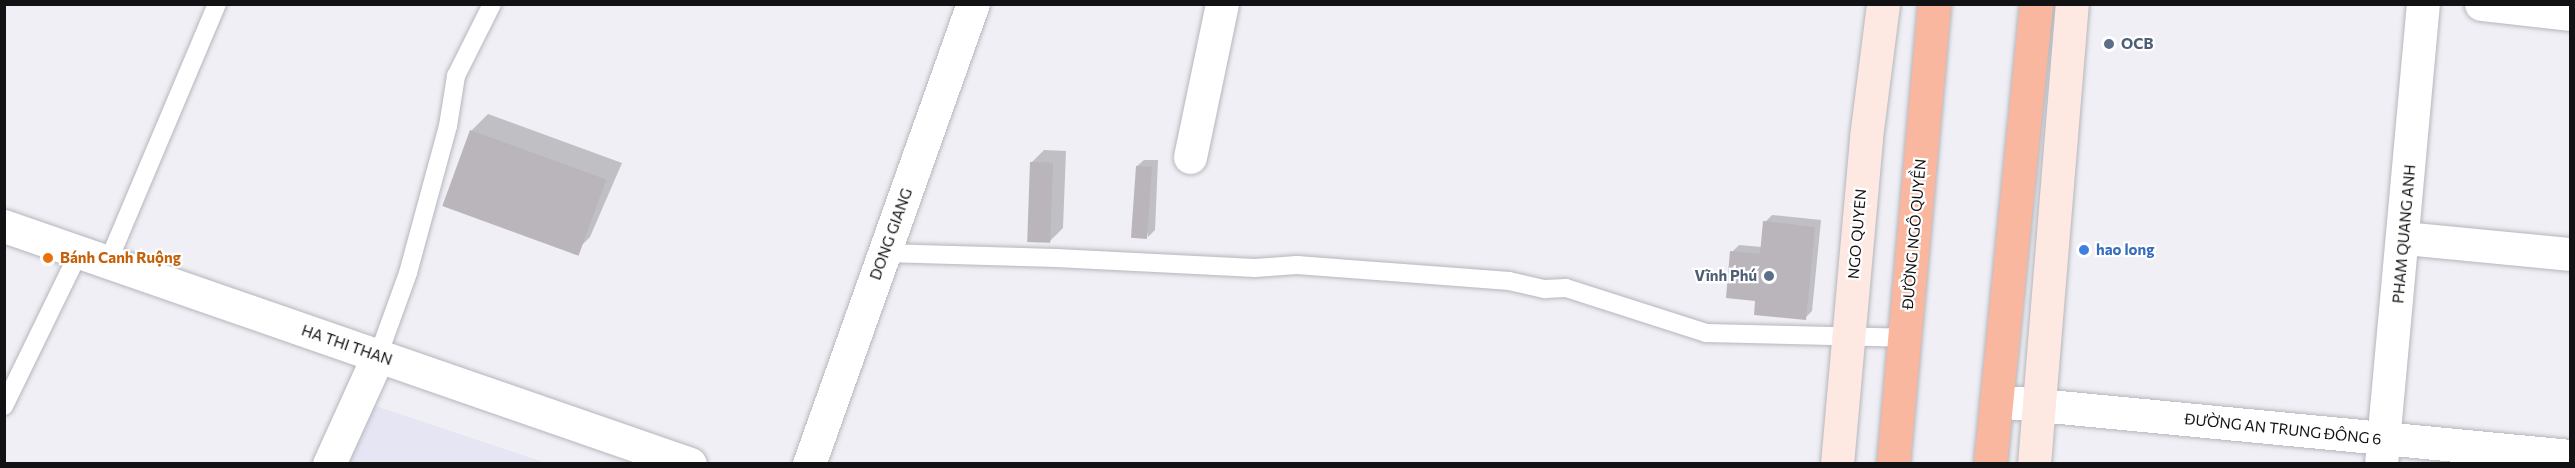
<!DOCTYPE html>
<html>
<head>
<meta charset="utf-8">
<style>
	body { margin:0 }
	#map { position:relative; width:2575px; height:468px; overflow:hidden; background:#efeff5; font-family:Commissioner,sans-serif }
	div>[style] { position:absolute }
	.built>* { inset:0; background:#e5e5f3 }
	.shadow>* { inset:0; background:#0003 }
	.building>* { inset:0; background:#bab5ba; transform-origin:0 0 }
	.roads { filter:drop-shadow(0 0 2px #b5b6bc) drop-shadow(0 0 2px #b5b6bc) }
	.lane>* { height:18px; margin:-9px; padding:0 9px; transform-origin:9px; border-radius:9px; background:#fff }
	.street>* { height:33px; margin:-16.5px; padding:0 16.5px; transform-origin:16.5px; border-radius:16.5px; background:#fff }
	.secondary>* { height:33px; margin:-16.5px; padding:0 16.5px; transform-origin:16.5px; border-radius:16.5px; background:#fde9e2 }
	.highway>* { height:33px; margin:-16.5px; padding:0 16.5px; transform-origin:16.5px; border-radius:16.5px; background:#f9b7a0 }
	.dots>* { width:16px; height:16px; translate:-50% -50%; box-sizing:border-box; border:3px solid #fff; border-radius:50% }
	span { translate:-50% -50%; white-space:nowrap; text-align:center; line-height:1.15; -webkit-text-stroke:4.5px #fff; paint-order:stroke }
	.service-label { font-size:15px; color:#4e5e75; font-weight:700 }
	.left { translate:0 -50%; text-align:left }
	.right { translate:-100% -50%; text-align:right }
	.street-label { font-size:15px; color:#121214 }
	.shop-label { font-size:15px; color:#366cbe; font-weight:700 }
	.food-label { font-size:15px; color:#c56008; font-weight:700 }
	.frame { position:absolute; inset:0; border:6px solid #121214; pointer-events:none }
</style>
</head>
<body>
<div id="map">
	<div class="built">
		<i style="clip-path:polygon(355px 399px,546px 463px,335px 464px)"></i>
	</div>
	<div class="shadow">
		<i style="clip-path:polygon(488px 114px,622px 163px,590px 237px,573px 254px,471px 131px)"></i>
		<i style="clip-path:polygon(1044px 150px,1066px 151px,1063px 228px,1050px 241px,1031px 163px)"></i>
		<i style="clip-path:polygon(1144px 160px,1158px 160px,1155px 230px,1148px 237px,1137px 166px)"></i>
		<i style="clip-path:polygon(1772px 215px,1821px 220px,1812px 311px,1805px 318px,1757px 299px,1732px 252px,1739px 245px,1762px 247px,1765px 222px)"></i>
	</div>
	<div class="building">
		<i style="left:470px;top:130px;width:145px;height:81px;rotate:20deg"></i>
		<i style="left:1030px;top:162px;width:23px;height:80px;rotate:2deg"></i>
		<i style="left:1136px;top:166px;width:16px;height:72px;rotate:4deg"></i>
		<i style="clip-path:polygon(1763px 221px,1815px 227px,1806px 320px,1754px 315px,1755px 301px,1726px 298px,1730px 251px,1760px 254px)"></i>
	</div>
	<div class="roads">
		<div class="lane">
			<i style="left:884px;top:253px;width:172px;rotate:1.7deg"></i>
			<i style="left:1056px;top:258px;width:199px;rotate:2.9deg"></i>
			<i style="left:1255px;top:268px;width:42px;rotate:-4.1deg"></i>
			<i style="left:1297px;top:265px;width:213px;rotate:4.3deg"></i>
			<i style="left:1509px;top:281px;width:37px;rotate:13deg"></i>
			<i style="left:1545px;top:289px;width:21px;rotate:-3deg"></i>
			<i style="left:1566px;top:288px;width:147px;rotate:17.8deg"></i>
			<i style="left:1706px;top:333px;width:199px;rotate:1.4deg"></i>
			<i style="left:108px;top:262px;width:280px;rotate:-67.1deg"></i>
			<i style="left:378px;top:356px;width:88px;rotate:-70.1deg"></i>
			<i style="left:408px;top:273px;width:152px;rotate:-74.8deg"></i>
			<i style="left:448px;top:126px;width:51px;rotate:-80.9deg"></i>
			<i style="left:456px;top:76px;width:80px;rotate:-63.4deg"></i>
			<i style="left:4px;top:406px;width:171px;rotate:-64deg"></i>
		</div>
		<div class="street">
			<i style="left:2481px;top:4px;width:90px;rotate:6.4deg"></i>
			<i style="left:1190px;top:157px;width:156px;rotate:-78.2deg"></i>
			<i style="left:4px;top:226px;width:726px;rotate:19.13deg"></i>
			<i style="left:2404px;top:238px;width:167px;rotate:5.5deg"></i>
			<i style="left:1997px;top:401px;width:576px;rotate:5.48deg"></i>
			<i style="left:329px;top:464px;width:119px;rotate:-65.6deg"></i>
			<i style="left:809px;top:464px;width:488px;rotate:-70.4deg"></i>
			<i style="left:2381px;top:464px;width:462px;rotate:-84.8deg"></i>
		</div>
		<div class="secondary">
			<i style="left:1837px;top:464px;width:328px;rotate:-84.9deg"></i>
			<i style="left:1866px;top:137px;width:134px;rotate:-82.7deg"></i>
			<i style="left:2034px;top:464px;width:462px;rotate:-85.3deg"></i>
		</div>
		<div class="highway">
			<i style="left:1893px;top:464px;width:462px;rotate:-84.9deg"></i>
			<i style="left:1990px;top:464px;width:462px;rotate:-84.3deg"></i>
		</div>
	</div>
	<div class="dots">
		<i style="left:2109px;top:44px;background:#5c6f8a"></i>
		<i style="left:2084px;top:250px;background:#3f7fe0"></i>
		<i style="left:48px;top:258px;background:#e8710a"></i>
		<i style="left:1769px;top:276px;background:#5c6f8a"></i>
	</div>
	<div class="service-label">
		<span class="left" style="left:2121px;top:44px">OCB</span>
		<span class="right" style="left:1757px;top:276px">Vĩnh Phú</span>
	</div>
	<div class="street-label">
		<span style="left:891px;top:234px;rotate:-70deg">DONG GIANG</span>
		<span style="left:1857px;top:234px;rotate:-85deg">NGO QUYEN</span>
		<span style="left:1914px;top:234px;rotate:-85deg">ĐƯỜNG NGÔ QUYỀN</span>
		<span style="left:2404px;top:234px;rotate:-85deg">PHAM QUANG ANH</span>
		<span style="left:347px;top:345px;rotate:19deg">HA THI THAN</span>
		<span style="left:2283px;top:429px;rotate:6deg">ĐƯỜNG AN TRUNG ĐÔNG 6</span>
	</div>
	<div class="shop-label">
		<span class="left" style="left:2096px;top:250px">hao long</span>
	</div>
	<div class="food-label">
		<span class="left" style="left:60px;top:258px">Bánh Canh Ruộng</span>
	</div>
	<div class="frame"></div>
</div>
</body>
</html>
